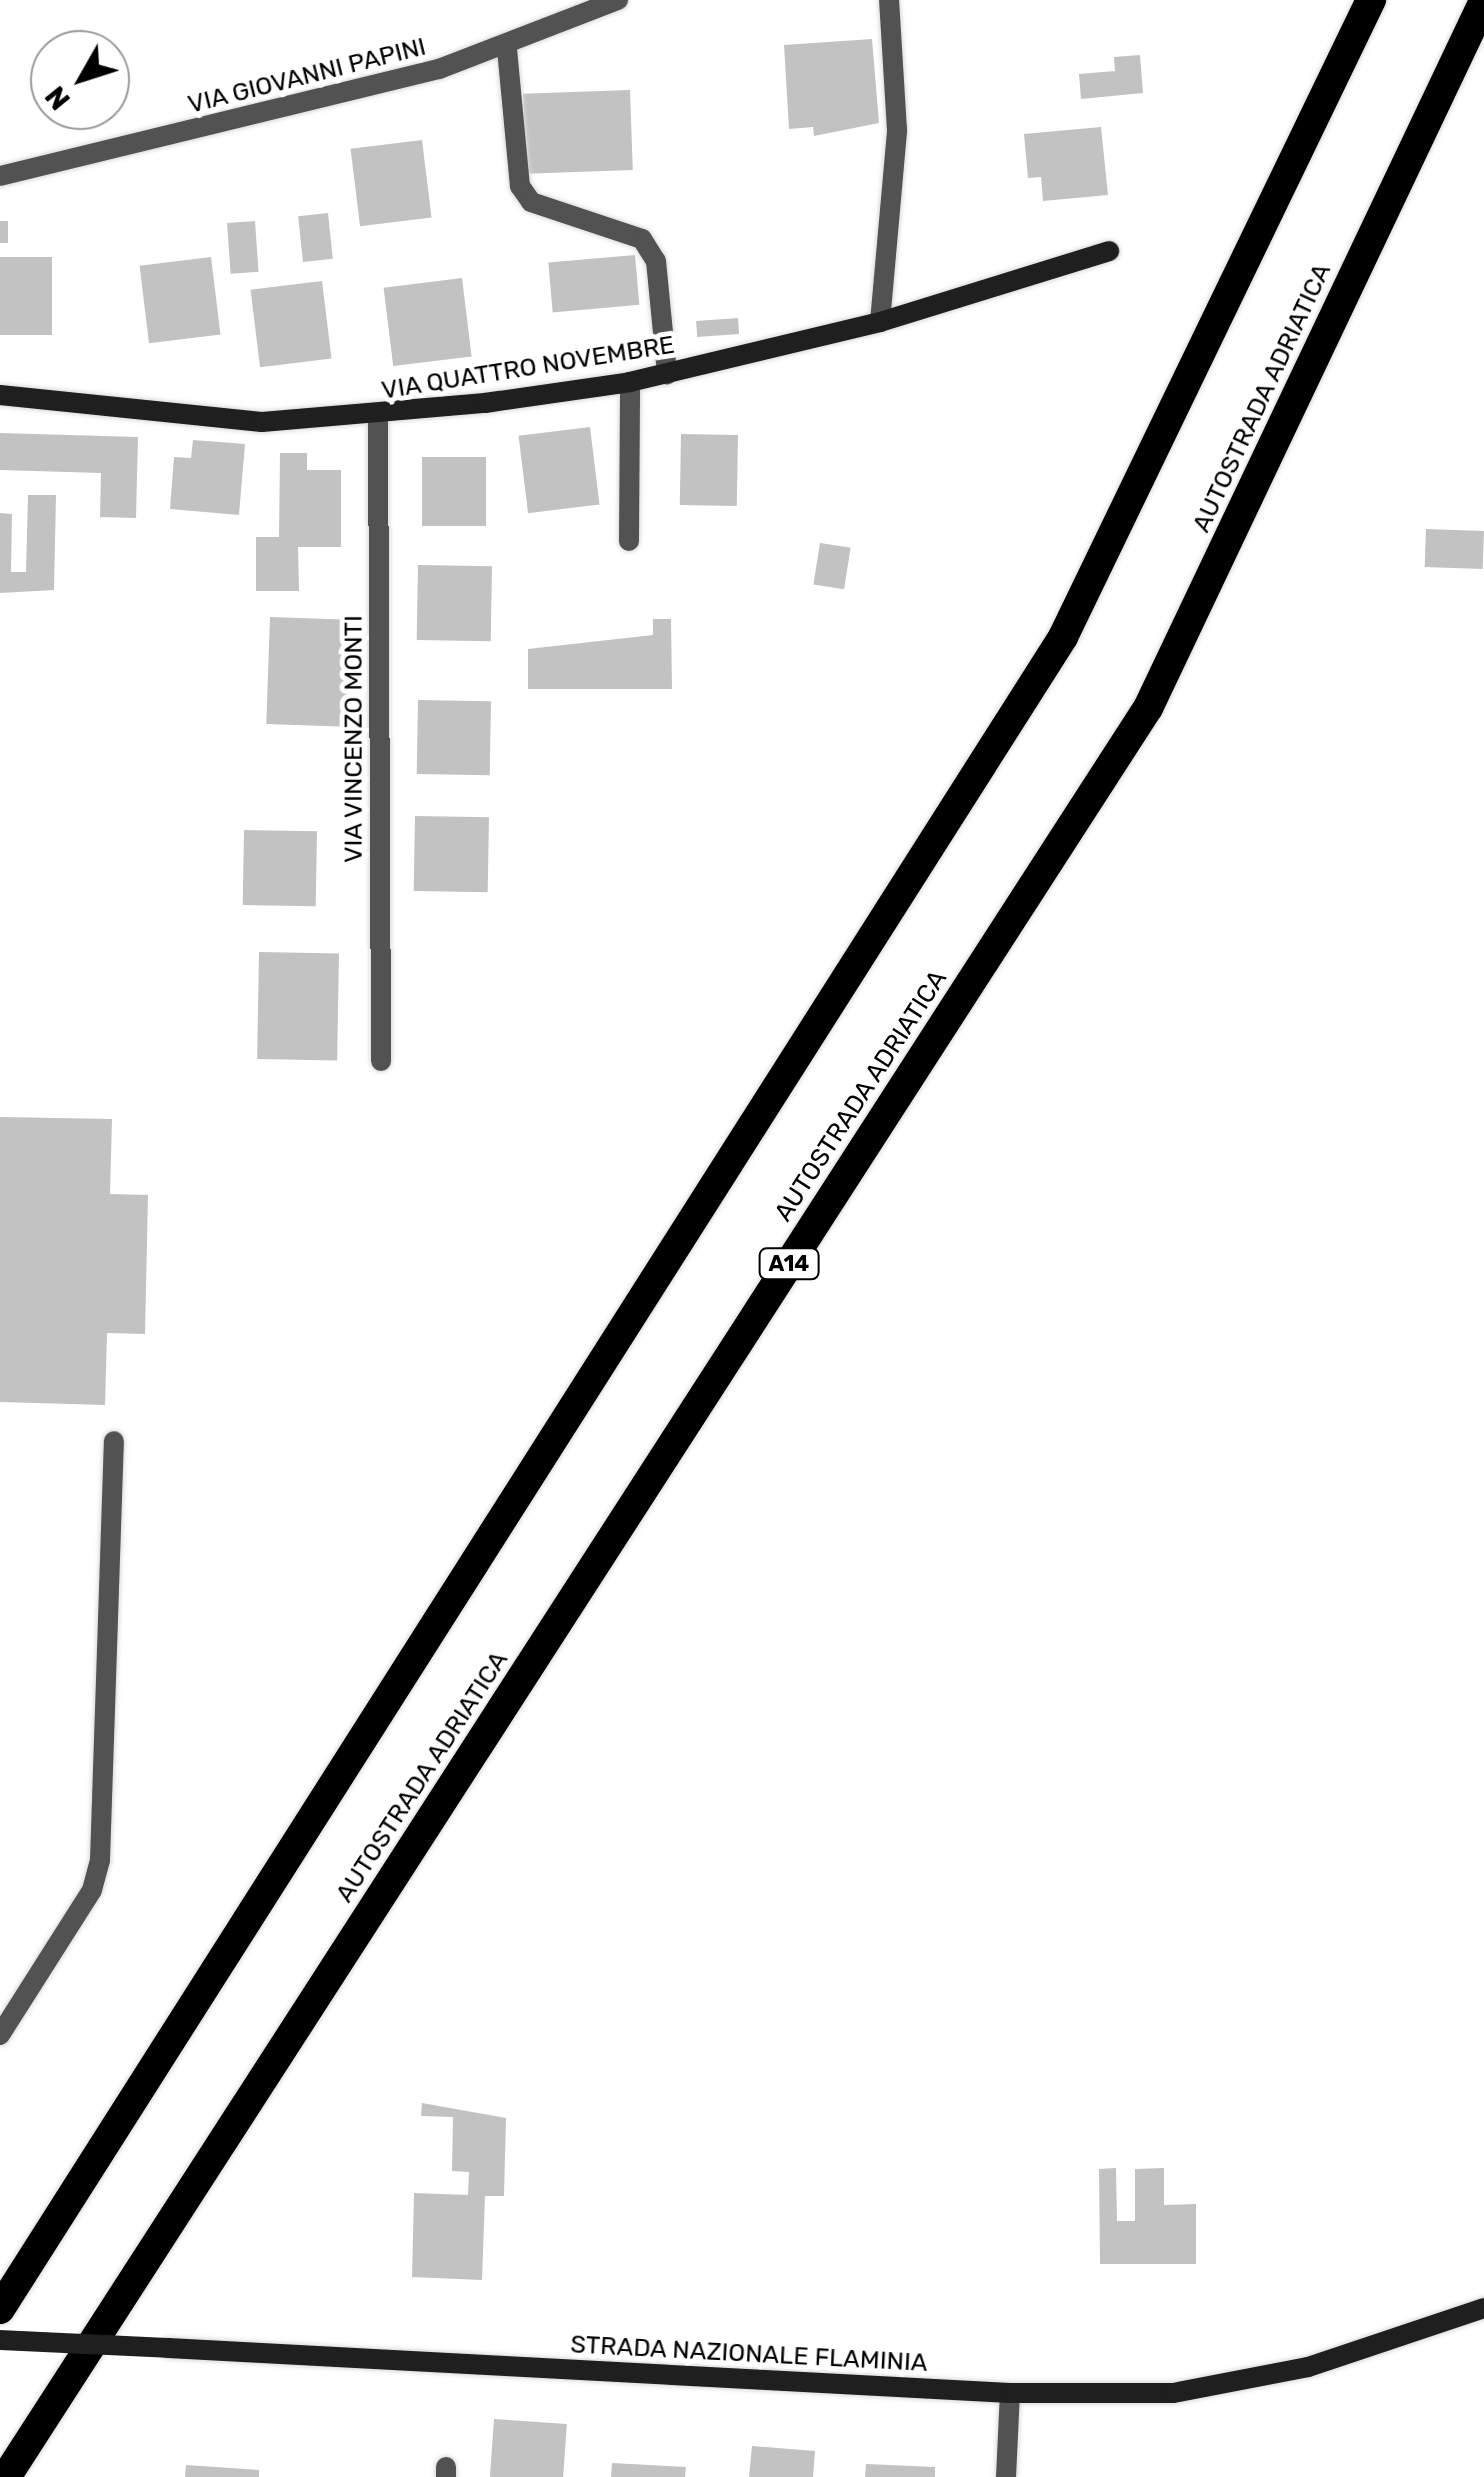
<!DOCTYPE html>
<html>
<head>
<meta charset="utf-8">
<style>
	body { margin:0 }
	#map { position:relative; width:1484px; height:2477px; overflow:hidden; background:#fff; font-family:Rubik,sans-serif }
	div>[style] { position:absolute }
	.building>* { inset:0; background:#c2c2c2; transform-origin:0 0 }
	.roads { filter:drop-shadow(0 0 2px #dbdbdb) drop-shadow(0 0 2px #dbdbdb) }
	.lane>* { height:20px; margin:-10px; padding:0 10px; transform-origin:10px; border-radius:10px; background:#525252 }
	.street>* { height:20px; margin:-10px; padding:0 10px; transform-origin:10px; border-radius:10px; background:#525252 }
	.secondary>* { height:20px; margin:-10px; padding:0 10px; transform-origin:10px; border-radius:10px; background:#1f1f1f }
	.highway>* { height:30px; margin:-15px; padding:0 15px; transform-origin:15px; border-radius:15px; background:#000 }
	.secondary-bridge>* { height:20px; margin:-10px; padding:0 10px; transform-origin:10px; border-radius:10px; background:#1f1f1f }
	span { translate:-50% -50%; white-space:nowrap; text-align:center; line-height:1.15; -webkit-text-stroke:10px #fff; paint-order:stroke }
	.shield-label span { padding:2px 8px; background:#fff; border:2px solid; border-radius:8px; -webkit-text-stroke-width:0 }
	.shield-label { font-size:22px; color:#000; font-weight:700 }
	.street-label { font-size:25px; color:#000 }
	.north { position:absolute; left:30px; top:30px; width:100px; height:100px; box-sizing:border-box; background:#fff; border:2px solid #999; border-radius:50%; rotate:231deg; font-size:28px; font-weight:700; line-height:40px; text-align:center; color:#000 }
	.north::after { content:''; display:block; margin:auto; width:35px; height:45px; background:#000; clip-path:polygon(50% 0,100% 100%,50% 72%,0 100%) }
</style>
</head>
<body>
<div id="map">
	<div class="building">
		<i style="clip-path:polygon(872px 39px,879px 123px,814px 136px,813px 127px,789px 129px,784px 45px)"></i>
		<i style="clip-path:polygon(1140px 55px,1143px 93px,1081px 99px,1079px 74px,1115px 71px,1114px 57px)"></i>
		<i style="left:630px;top:90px;width:80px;height:107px;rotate:88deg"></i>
		<i style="clip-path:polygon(1101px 127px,1108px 195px,1043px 201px,1041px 177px,1028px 178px,1024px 134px)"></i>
		<i style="left:422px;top:140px;width:78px;height:72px;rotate:83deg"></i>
		<i style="left:328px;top:213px;width:46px;height:30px;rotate:84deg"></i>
		<i style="left:0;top:221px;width:8px;height:22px"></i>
		<i style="left:255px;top:221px;width:51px;height:28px;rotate:86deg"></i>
		<i style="left:635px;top:255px;width:50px;height:87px;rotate:85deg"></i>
		<i style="left:0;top:257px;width:52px;height:78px"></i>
		<i style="left:211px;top:257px;width:78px;height:72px;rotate:83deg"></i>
		<i style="left:462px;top:278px;width:79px;height:79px;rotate:83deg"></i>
		<i style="left:322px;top:281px;width:78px;height:72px;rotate:83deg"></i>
		<i style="left:738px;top:318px;width:16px;height:42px;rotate:86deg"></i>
		<i style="left:590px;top:427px;width:78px;height:72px;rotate:83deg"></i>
		<i style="clip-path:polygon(0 433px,138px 437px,136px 518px,100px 517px,101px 473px,0 470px)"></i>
		<i style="left:681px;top:434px;width:57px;height:71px;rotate:1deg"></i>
		<i style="clip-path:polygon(193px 440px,245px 444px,239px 515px,170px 509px,174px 457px,191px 458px)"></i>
		<i style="clip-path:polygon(280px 453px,307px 453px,307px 470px,341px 470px,341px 547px,298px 547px,299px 591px,256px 591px,256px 537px,279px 537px)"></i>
		<i style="left:422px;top:457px;width:64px;height:69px"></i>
		<i style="clip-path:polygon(28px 495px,56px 495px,54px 590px,0 593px,0 513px,12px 514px,11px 572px,26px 572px)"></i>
		<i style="left:1426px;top:529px;width:58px;height:38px;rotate:2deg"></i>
		<i style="left:820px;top:543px;width:31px;height:42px;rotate:9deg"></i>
		<i style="left:418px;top:565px;width:74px;height:75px;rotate:1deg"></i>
		<i style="left:270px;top:617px;width:80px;height:107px;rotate:2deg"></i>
		<i style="clip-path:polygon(653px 619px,671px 619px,672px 689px,528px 689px,528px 649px,653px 635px)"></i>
		<i style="left:418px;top:700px;width:73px;height:74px;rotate:1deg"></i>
		<i style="left:415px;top:816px;width:74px;height:75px;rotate:1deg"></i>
		<i style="left:244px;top:830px;width:73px;height:75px;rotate:1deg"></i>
		<i style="left:259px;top:952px;width:80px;height:107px;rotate:1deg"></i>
		<i style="clip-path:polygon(0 1117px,112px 1119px,110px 1194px,148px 1195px,145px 1334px,107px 1333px,105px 1405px,0 1402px)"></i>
		<i style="clip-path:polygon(422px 2103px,506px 2118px,504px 2196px,485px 2196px,482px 2280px,412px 2277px,414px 2193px,468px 2195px,469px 2172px,452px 2171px,453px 2117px,421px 2116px)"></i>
		<i style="clip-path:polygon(1116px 2168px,1117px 2221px,1135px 2221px,1135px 2169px,1164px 2168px,1164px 2205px,1196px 2204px,1196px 2264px,1100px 2264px,1099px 2169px)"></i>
		<i style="left:494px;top:2419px;width:73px;height:58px;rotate:4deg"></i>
		<i style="clip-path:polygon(752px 2446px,815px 2451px,813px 2477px,749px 2477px)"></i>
		<i style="clip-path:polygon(612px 2463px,686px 2467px,685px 2477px,611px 2477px)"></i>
		<i style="clip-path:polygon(866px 2464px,935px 2467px,935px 2477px,865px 2477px)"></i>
		<i style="clip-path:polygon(186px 2465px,259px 2470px,259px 2477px,185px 2477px)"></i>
	</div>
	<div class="roads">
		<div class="lane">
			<i style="left:507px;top:49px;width:138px;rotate:84.6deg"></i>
			<i style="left:520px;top:186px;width:19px;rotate:55deg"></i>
			<i style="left:531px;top:202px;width:117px;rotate:18.4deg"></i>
			<i style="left:642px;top:239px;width:26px;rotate:58deg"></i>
			<i style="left:656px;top:261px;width:114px;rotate:84.4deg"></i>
			<i style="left:880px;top:322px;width:193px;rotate:-84.9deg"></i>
			<i style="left:897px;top:130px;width:130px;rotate:-93.5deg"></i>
			<i style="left:629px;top:541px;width:159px;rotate:-89.6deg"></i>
			<i style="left:0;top:2035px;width:172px;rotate:-57.6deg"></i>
			<i style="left:92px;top:1890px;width:31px;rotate:-75deg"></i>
			<i style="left:100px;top:1860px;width:419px;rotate:-88.1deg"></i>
			<i style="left:446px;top:2477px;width:10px;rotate:-90deg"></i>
		</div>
		<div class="street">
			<i style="left:0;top:176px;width:452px;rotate:-13.7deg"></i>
			<i style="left:439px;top:69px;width:192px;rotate:-21.1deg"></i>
			<i style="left:378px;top:417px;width:644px;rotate:89.73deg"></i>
			<i style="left:1006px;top:2477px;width:84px;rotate:-87.3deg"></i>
		</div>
		<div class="secondary">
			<i style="left:0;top:395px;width:263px;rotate:5.9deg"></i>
			<i style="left:262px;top:422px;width:224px;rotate:-4.9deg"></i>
			<i style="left:485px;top:403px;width:147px;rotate:-8.2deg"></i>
			<i style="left:630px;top:382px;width:257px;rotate:-13.5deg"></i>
			<i style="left:880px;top:322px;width:240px;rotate:-17.2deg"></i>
			<i style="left:168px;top:2348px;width:843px;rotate:3.06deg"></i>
			<i style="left:1010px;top:2393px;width:163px"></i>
			<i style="left:1173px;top:2393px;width:137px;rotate:-10.9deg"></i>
			<i style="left:1308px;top:2367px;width:186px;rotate:-18.5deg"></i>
		</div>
		<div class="highway">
			<i style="left:0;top:2309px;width:1981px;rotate:-57.55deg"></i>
			<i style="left:1063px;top:637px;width:708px;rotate:-64.2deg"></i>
			<i style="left:6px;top:2477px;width:2106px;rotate:-57.16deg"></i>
			<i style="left:1148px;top:708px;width:783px;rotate:-64.58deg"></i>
		</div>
	</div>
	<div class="secondary-bridge">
		<i style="left:0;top:2340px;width:168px;rotate:2.7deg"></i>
	</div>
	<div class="shield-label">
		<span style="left:789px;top:1264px">A14</span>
	</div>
	<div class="street-label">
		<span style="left:307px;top:76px;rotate:-14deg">VIA GIOVANNI PAPINI</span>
		<span style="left:528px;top:368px;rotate:-9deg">VIA QUATTRO NOVEMBRE</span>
		<span style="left:1262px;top:398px;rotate:-65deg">AUTOSTRADA ADRIATICA</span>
		<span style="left:354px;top:739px;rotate:-90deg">VIA VINCENZO MONTI</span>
		<span style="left:861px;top:1096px;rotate:-57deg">AUTOSTRADA ADRIATICA</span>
		<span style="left:422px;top:1777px;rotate:-57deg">AUTOSTRADA ADRIATICA</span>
		<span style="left:749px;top:2354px;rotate:3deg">STRADA NAZIONALE FLAMINIA</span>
	</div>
	<div class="north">N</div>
</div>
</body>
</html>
